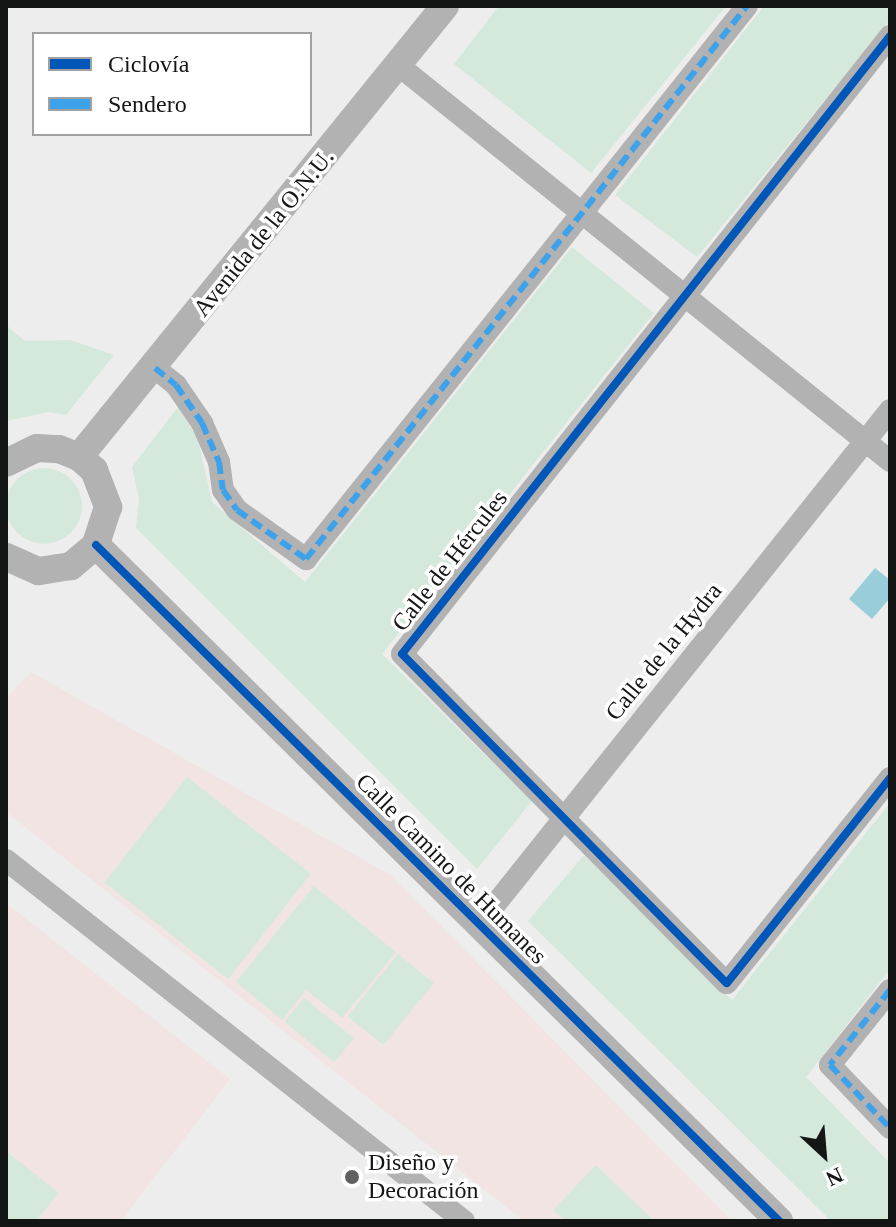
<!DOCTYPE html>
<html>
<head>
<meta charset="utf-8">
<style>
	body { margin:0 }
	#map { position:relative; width:896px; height:1227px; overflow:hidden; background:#ededed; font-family:"Times New Roman",serif }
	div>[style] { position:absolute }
	.education>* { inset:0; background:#f2e4e3 }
	.green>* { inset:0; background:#d4e9db; transform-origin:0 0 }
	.round { border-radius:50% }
	.water>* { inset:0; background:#99cdda }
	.minor>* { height:22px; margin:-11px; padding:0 11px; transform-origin:11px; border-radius:11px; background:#b3b2b2 }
	.tertiary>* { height:28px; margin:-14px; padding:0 14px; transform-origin:14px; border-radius:14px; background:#b3b2b2 }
	.quiet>* { height:6px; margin-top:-3px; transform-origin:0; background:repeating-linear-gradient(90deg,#3da2ea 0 12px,transparent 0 18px) }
	.cycleway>* { height:8px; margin:-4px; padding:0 4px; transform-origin:4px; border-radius:4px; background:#0057b8 }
	.dots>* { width:22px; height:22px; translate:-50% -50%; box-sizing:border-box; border:4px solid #fff; border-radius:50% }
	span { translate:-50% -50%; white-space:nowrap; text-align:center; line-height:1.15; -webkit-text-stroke:7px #fff; paint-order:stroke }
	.street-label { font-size:24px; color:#141515 }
	.poi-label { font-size:24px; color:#141515 }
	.left { translate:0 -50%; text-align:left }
	.frame { position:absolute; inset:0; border:8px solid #141515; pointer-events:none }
	.legend { position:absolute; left:32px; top:32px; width:280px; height:104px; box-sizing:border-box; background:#fff; border:2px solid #a1a1a1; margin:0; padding:10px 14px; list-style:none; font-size:24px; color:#141515 }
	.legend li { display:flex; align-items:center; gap:16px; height:40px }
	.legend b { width:40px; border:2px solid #a1a1a1 }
	.north { position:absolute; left:784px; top:1115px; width:80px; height:80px; -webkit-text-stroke:6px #fff; paint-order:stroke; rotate:154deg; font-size:22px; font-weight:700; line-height:32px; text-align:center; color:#141515 }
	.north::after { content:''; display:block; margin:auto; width:28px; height:36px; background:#141515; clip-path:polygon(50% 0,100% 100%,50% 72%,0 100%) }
</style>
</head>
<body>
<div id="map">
	<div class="education">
		<i style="clip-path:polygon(31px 672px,392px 876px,732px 1221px,524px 1221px,6px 812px,6px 698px)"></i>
		<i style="clip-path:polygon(6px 903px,230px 1079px,121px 1221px,6px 1221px)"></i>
	</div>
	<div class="green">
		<i style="clip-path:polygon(499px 6px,726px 6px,591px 173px,454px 64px)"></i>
		<i style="clip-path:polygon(764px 6px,890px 6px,890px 20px,697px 257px,615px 195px)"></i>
		<i style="clip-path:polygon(572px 247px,654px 313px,382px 654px,532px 801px,477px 869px,136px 528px,139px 499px,132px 467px,178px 407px,198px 439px,212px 502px,305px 582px)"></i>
		<i style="clip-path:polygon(6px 325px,25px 341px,70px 340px,114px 355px,66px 415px,49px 412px,6px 421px)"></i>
		<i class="round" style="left:6px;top:468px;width:76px;height:76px"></i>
		<i style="left:187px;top:777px;width:157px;height:134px;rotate:38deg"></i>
		<i style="clip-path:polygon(890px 803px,890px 969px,806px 1077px,890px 1163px,890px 1221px,831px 1221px,528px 921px,584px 855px,732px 1000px)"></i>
		<i style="clip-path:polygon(314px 886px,396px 952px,342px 1018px,306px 990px,282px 1020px,236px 982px)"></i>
		<i style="left:398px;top:954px;width:46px;height:80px;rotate:39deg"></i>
		<i style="left:304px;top:998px;width:64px;height:31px;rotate:39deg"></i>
		<i style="clip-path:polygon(6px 1151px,59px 1193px,36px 1221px,6px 1221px)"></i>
		<i style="clip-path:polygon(596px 1165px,654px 1221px,565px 1221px,553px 1210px)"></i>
	</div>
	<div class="water">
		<i style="clip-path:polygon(875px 568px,890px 580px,890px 598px,872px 619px,849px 599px)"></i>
	</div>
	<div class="minor">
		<i style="left:890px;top:36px;width:787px;rotate:128.3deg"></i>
		<i style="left:402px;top:654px;width:462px;rotate:45.4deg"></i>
		<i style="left:727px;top:983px;width:262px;rotate:-51.5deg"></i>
		<i style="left:398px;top:65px;width:632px;rotate:38.83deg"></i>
		<i style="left:155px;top:368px;width:27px;rotate:39deg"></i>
		<i style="left:176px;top:385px;width:46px;rotate:55.6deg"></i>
		<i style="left:202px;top:423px;width:43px;rotate:66.4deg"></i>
		<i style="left:219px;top:462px;width:28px;rotate:82deg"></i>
		<i style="left:223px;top:490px;width:24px;rotate:55deg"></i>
		<i style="left:237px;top:510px;width:85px;rotate:35.4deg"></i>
		<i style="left:306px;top:559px;width:707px;rotate:-51.43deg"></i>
		<i style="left:6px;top:860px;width:583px;rotate:38.25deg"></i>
		<i style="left:478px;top:926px;width:660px;rotate:-51.39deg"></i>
		<i style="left:890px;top:990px;width:96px;rotate:128.7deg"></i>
		<i style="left:830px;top:1065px;width:87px;rotate:46.4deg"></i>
	</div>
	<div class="tertiary">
		<i style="left:79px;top:457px;width:581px;rotate:-50.94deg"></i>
		<i style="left:6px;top:463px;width:34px;rotate:-26deg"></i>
		<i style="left:37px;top:448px;width:22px;rotate:3deg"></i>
		<i style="left:59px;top:449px;width:22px;rotate:22deg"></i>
		<i style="left:79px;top:457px;width:20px;rotate:41deg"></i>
		<i style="left:94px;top:470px;width:40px;rotate:69deg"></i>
		<i style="left:108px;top:507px;width:40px;rotate:108deg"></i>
		<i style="left:96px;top:545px;width:33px;rotate:140deg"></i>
		<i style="left:71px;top:566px;width:33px;rotate:171deg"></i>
		<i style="left:38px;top:571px;width:35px;rotate:-156deg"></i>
		<i style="left:96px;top:545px;width:961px;rotate:44.7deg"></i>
	</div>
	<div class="quiet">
		<i style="left:155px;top:368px;width:27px;rotate:39deg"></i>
		<i style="left:176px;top:385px;width:46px;rotate:55.6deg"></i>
		<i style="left:202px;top:423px;width:43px;rotate:66.4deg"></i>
		<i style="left:219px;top:462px;width:28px;rotate:82deg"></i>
		<i style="left:223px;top:490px;width:24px;rotate:55deg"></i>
		<i style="left:237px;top:510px;width:85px;rotate:35.4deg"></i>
		<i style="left:306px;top:559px;width:707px;rotate:-51.43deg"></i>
		<i style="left:890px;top:990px;width:96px;rotate:128.7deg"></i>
		<i style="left:830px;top:1065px;width:87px;rotate:46.4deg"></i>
	</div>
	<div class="cycleway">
		<i style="left:890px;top:36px;width:787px;rotate:128.3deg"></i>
		<i style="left:402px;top:654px;width:462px;rotate:45.4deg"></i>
		<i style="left:727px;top:983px;width:262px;rotate:-51.5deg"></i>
		<i style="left:96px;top:545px;width:961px;rotate:44.7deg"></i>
	</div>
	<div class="dots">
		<i style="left:352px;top:1177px;background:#606161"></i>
	</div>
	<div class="street-label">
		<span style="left:264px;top:233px;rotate:-51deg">Avenida de la O.N.U.</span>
		<span style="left:450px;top:561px;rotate:-52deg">Calle de Hércules</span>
		<span style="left:664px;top:652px;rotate:-51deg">Calle de la Hydra</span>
		<span style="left:451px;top:869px;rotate:45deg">Calle Camino de Humanes</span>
	</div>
	<div class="poi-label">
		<span class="left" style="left:368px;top:1177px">Diseño y<br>Decoración</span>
	</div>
	<div class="frame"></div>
	<ul class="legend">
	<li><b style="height:10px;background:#0057b8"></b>Ciclovía</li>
	<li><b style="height:10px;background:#3da2ea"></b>Sendero</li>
	</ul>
	<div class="north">N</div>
</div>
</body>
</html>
